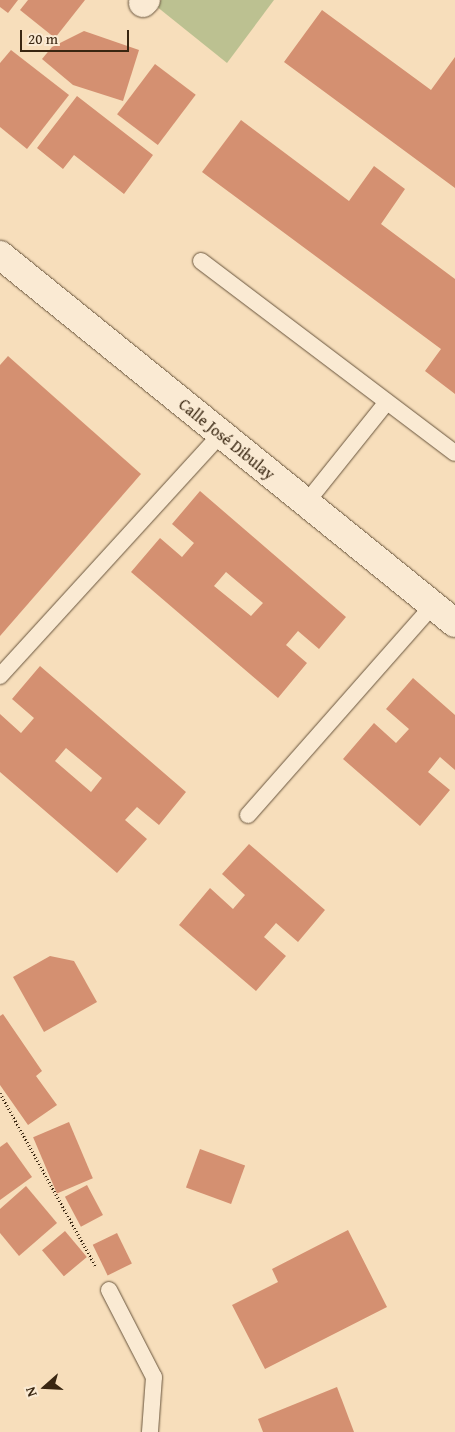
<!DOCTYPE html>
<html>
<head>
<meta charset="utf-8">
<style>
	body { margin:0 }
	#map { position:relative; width:455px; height:1432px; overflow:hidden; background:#f7debb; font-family:"Gentium Book Plus",serif }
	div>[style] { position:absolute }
	.green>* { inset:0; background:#bcc191 }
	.building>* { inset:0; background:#d49071; transform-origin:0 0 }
	.path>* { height:3px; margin-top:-1.5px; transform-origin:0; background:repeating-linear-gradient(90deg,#392611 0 1px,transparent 0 3.5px) }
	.roads { filter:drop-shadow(0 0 1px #68543c) drop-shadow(0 0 1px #68543c) }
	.lane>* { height:16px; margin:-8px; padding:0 8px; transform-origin:8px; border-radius:8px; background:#faead3 }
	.street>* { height:28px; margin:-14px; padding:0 14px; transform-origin:14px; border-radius:14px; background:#faead3 }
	span { translate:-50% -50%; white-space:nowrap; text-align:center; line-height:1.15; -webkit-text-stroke:5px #faead3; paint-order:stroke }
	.street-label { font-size:16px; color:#392611 }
	.north { position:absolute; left:20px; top:1362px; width:50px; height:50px; -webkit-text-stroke:4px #faead3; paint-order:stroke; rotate:251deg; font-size:14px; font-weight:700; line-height:20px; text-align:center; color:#392611 }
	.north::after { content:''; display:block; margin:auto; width:18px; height:22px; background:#392611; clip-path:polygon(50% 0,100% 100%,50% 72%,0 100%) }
	.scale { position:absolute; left:20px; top:30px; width:109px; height:22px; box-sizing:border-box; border:2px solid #392611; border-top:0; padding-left:6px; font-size:15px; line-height:18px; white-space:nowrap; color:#392611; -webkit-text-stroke:4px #faead3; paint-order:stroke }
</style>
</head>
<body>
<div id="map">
	<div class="green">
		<i style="clip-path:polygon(161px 0,274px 0,227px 63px,156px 6px)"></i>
	</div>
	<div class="building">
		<i style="clip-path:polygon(0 0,18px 0,8px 13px,0 7px)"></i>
		<i style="clip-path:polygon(28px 0,85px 0,55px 38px,20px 10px)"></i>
		<i style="clip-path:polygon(322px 10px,431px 90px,455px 57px,455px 188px,284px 62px)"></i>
		<i style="clip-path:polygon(84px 31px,139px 50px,123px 101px,73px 85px,42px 59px,52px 47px)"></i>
		<i style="clip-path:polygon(11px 50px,69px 95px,27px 149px,0 127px,0 63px)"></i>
		<i style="left:155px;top:64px;width:51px;height:63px;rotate:37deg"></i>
		<i style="clip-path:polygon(77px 96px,153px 155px,124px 194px,74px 155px,63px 169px,37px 148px)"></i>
		<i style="clip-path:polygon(241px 120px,349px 201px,374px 166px,405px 189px,381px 224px,455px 279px,455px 394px,425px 371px,441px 349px,202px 172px)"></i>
		<i style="clip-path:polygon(8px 356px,141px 474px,0 636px,0 365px)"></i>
		<i style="clip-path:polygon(evenodd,200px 491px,346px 617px,319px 649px,298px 631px,286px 645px,307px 663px,278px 698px,131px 572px,160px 538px,182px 557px,194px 543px,172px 524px,200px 491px,226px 572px,263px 603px,251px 616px,214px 586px,226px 572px)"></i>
		<i style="clip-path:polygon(evenodd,40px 666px,186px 792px,159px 825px,137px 807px,125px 820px,147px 839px,117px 873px,0 772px,0 714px,21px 733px,34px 718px,12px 699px,40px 666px,66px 748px,102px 778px,91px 792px,55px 761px,66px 748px)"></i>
		<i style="clip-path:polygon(413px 678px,455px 715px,455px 770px,440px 757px,428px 772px,450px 790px,420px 826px,343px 759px,374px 723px,396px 743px,409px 729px,386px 709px)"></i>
		<i style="clip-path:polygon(249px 844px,325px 910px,298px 942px,276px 923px,264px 937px,286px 956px,256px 991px,179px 925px,210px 888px,233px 909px,245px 895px,222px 874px)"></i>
		<i style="clip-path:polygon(50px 956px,74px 961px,97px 1002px,44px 1032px,13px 977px)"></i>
		<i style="clip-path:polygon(3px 1014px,42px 1071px,36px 1076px,57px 1105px,28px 1125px,0 1085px,0 1016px)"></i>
		<i style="left:69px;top:1122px;width:61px;height:39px;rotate:67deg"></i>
		<i style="clip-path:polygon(7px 1142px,32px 1177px,0 1200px,0 1147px)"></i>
		<i style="left:200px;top:1149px;width:48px;height:41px;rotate:20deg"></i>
		<i style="left:87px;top:1185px;width:34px;height:25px;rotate:62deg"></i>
		<i style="clip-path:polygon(26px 1186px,57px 1223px,19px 1256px,0 1233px,0 1209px)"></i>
		<i style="clip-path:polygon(348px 1230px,387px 1307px,265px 1369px,232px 1305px,278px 1282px,272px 1269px)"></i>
		<i style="left:65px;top:1231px;width:34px;height:30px;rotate:50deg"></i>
		<i style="left:117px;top:1233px;width:34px;height:27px;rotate:64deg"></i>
		<i style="clip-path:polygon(337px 1387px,354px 1432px,263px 1432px,258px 1419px)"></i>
	</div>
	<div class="path">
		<i style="left:0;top:1093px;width:199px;rotate:61.1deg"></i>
	</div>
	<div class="roads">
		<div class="lane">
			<i style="left:201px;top:261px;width:318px;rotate:37.1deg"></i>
			<i style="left:306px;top:503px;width:129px;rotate:-51.3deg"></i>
			<i style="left:0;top:676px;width:328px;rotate:-47.6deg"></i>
			<i style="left:248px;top:815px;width:278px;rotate:-48.6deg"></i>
			<i style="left:109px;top:1290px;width:98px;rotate:62.7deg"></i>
			<i style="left:154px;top:1377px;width:55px;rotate:94.2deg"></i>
		</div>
		<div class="street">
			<i style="left:143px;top:3px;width:4px;rotate:-45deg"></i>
			<i style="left:0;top:255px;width:585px;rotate:38.97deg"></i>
		</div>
	</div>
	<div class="street-label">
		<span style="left:227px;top:439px;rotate:39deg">Calle José Dibulay</span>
	</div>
	<div class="north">N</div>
	<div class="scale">20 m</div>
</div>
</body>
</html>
